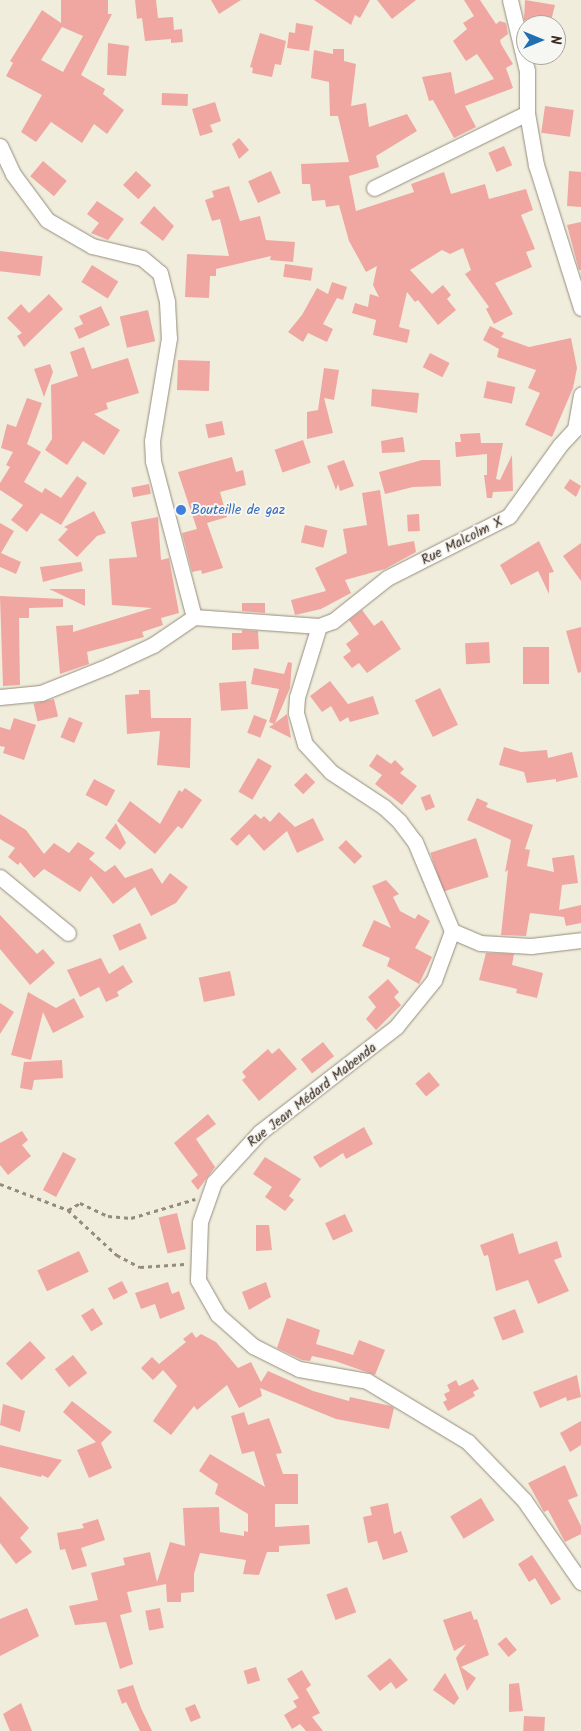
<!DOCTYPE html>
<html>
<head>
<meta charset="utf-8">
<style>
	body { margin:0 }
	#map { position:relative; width:581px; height:1731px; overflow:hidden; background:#f0eddc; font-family:Kalam,sans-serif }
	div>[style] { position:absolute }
	.building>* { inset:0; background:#f0a7a1; transform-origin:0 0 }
	.path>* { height:2.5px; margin-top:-1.25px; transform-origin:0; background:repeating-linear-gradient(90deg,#968c7d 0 4px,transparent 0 8px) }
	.roads { filter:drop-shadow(0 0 1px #968c7d) drop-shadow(0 0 1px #968c7d) }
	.street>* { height:15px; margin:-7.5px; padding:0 7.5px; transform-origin:7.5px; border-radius:7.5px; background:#fff }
	.dots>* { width:14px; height:14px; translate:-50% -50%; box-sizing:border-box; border:2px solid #f6f6f2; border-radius:50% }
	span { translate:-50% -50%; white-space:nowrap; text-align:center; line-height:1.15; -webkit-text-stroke:4px #f6f6f2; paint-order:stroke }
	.shop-label { font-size:14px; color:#366cbe }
	.left { translate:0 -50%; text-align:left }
	.street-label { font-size:14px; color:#3b2a1e }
	.north { position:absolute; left:516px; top:15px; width:50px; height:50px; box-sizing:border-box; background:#f6f6f2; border:1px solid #aba49d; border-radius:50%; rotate:90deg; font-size:14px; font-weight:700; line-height:20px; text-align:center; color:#3b2a1e }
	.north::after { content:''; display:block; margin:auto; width:18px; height:22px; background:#1f6fb2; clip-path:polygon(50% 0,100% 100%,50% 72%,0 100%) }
</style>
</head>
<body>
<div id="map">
	<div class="building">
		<i style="clip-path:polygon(evenodd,61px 0,108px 0,108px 14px,112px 14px,81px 75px,105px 89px,103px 94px,124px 110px,107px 134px,94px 124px,82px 143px,51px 122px,36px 142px,21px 132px,42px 95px,6px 76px,13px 63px,10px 61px,42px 10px,61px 23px,61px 0,62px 27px,83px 36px,63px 72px,41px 60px,62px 27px)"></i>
		<i style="clip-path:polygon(135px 0,156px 0,158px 18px,173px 17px,174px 30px,182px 29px,183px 42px,171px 43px,171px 39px,145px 41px,142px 18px,137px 19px)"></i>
		<i style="clip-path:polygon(211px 0,241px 0,219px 14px)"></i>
		<i style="clip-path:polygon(314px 0,370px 0,360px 18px,355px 15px,351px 25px)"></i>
		<i style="clip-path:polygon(377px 0,416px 0,392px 19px)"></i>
		<i style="clip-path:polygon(464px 0,480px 0,496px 24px,500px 21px,506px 23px,508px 34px,500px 40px,501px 44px,513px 64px,506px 68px,513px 88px,465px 106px,476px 127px,454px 138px,433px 100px,429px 101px,422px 77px,451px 72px,455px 94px,494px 79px,477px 54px,466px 61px,453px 41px,467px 29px,463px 23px,474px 16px)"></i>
		<i style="clip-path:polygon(525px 0,555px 5px,551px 21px,536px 17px,535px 23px,524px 20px)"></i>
		<i style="clip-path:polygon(296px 23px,313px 26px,309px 51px,287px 48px,289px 32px,295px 33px)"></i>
		<i style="clip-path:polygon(260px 33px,286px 41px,281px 65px,275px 64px,272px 77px,252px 73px,253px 68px,250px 67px)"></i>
		<i style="clip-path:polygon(108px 43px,129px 46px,126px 76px,107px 75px)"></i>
		<i style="clip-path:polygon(333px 49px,344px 49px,344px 61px,356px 64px,351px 106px,366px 103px,369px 127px,407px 114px,417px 131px,376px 156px,379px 167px,349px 176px,356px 211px,414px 192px,411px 184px,444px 172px,451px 194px,485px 184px,489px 199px,526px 189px,533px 210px,521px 215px,535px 249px,526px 252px,532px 267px,495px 283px,513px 314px,494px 324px,486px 309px,489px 307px,465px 274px,471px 270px,463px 248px,450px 254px,442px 250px,410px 270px,432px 294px,443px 285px,451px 295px,447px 299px,456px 310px,438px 325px,418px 300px,415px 302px,407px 292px,399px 327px,410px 330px,407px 343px,373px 335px,376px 320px,352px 313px,355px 303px,368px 307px,370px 294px,379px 297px,373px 285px,377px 266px,366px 272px,349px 241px,339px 205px,326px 207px,325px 200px,312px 201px,310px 184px,302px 184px,301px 164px,349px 162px,338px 116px,330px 116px,329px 82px,311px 78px,314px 50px,333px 54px)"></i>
		<i style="left:162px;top:93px;width:26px;height:12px;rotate:2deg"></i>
		<i style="clip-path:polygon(215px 102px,221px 121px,210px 125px,213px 132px,200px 136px,192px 109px)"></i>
		<i style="left:545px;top:106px;width:29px;height:27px;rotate:8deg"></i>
		<i style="clip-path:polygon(239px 138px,249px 150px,239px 159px,232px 144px)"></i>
		<i style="left:504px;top:146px;width:21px;height:17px;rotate:67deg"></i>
		<i style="left:43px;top:161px;width:31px;height:20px;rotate:40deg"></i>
		<i style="left:136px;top:171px;width:21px;height:19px;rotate:43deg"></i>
		<i style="left:271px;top:171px;width:24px;height:25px;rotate:66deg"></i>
		<i style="clip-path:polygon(569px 171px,581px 172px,581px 207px,567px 206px)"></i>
		<i style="clip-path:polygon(229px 186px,240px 221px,260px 216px,266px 240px,295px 242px,293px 262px,270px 260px,271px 256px,216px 269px,216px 276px,210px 276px,209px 298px,185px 297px,187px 254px,229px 256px,220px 219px,212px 221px,205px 200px,214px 197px,212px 191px)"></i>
		<i style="clip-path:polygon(97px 201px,124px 219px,108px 240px,91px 233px,99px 223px,87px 214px)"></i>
		<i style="clip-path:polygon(154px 206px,174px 226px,163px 241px,140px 223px)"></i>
		<i style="clip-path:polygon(581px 222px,581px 270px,579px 270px,567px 225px)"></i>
		<i style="left:0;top:251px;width:43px;height:20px;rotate:7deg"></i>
		<i style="left:285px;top:264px;width:28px;height:13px;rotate:8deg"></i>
		<i style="left:92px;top:265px;width:31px;height:20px;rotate:32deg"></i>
		<i style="clip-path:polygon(332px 282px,347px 287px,343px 300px,337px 298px,323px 324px,333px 329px,327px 342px,308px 333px,303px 342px,288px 332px,302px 315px,317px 288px,328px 294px)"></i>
		<i style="clip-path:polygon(49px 294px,63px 309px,24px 347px,17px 336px,22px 333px,7px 318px,21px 304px,29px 313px)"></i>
		<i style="clip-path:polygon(101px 306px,110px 325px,79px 339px,74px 328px,83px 324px,79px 316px)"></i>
		<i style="left:148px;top:310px;width:32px;height:29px;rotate:77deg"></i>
		<i style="clip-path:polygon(490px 326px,504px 333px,501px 337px,529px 347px,571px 338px,577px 368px,573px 388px,552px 437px,525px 425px,540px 393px,528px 388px,536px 370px,497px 357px,499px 349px,483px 340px)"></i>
		<i style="clip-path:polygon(84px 347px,92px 369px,128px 358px,139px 393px,106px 403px,108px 409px,94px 414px,120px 430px,104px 455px,83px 441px,67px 465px,45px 450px,52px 439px,51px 385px,78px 376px,70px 352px)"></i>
		<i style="left:430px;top:353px;width:22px;height:16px;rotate:27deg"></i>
		<i style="left:178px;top:360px;width:32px;height:30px;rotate:2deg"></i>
		<i style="clip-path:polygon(50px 364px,53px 372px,44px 397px,34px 369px)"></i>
		<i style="clip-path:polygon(324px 368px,339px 370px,334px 400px,324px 398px,333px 433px,307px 439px,307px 412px,318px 410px)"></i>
		<i style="left:487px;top:381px;width:29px;height:17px;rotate:12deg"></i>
		<i style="clip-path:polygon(372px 389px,419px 393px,417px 413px,371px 406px)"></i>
		<i style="clip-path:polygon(27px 398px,42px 403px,27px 444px,41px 452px,24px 482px,42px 493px,45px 488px,61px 498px,77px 476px,87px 483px,61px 525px,41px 513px,27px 532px,11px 520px,23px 505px,0 490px,0 483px,10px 467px,6px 465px,13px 452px,1px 448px,7px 424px,16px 427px)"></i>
		<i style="left:222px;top:421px;width:14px;height:17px;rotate:78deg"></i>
		<i style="clip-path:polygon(480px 433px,481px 443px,503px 443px,496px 479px,500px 480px,512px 455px,513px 491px,493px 492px,492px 498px,487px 498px,484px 475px,487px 475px,487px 454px,456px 457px,455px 442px,461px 442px,460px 434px)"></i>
		<i style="clip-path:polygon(403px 437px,405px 452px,382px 453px,381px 441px)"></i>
		<i style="left:303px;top:440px;width:24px;height:30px;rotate:71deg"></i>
		<i style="clip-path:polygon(232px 457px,236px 472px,243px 470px,246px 485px,220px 492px,227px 517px,207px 523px,223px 568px,202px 574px,201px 570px,192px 572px,182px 533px,197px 529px,178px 472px)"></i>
		<i style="clip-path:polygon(344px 460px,354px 486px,340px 491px,338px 484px,336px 490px,327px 466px)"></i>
		<i style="clip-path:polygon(422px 460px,440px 460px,441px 486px,413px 487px,385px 494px,379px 472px)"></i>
		<i style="clip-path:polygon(570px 479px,581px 486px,576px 497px,564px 488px)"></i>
		<i style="left:149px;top:484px;width:10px;height:18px;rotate:79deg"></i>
		<i style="clip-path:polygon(380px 490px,388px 546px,414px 541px,416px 552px,385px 569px,345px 580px,351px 593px,321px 609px,295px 615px,291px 600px,326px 591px,315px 568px,347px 553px,343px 529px,367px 525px,362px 493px)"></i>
		<i style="clip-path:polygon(94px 511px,106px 533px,97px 536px,77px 557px,58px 540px,68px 529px,64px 527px)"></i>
		<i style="left:419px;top:514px;width:17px;height:12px;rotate:87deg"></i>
		<i style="clip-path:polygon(158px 517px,161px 560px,169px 558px,179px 613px,161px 618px,163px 625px,142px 632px,144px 637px,87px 652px,89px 664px,60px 674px,56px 626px,73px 625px,73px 632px,152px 608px,112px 605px,109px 559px,137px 557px,131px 522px)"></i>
		<i style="clip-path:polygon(0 523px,14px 531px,1px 553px,21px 562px,16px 574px,0 567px)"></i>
		<i style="left:305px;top:525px;width:23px;height:18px;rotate:13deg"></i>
		<i style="clip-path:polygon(539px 541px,554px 572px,549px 573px,549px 594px,538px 571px,511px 585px,500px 565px)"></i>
		<i style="clip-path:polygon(581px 543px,581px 581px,563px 556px)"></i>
		<i style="clip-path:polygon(81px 562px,83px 571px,43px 582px,40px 567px)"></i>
		<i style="clip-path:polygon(49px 589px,85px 589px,85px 606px)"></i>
		<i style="clip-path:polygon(0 596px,63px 599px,63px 607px,29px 608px,29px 618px,19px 618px,20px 685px,3px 686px)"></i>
		<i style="clip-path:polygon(242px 603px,265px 603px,265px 613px,242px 611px)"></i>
		<i style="clip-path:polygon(362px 610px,374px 626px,382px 620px,401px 649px,367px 673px,359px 663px,352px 668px,343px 657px,351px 651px,346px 644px,359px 634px,349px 620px)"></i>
		<i style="clip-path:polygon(581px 627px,581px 672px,578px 673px,566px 631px)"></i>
		<i style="clip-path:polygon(242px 630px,258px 631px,259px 649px,232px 650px,232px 633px,242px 633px)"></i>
		<i style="left:489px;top:642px;width:21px;height:24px;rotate:87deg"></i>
		<i style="left:523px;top:647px;width:26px;height:37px"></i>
		<i style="clip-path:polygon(288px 662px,292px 663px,290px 688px,275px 723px,287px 714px,291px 738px,269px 727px,274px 724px,269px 722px,279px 689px,251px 684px,254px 668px,284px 674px)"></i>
		<i style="left:246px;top:681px;width:28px;height:27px;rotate:86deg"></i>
		<i style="clip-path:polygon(330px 681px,348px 704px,373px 696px,379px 714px,350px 722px,348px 717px,340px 722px,331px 706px,322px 712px,310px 696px)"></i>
		<i style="left:440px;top:688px;width:41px;height:28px;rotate:64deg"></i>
		<i style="clip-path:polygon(139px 690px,150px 690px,151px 718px,191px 718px,190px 768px,157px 765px,160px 731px,127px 734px,125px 695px,139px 694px)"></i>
		<i style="left:54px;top:699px;width:18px;height:21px;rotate:77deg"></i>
		<i style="left:254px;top:715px;width:14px;height:19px;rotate:21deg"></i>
		<i style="left:69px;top:717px;width:15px;height:22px;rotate:23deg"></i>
		<i style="clip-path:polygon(14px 718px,36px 725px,24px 760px,3px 753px,5px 747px,0 746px,0 727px,10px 730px)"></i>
		<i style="clip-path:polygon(504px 747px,521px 752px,547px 750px,548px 758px,572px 752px,578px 777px,556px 782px,556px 779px,527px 783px,524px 772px,499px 765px)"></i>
		<i style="clip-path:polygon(377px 754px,391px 764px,395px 760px,404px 769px,400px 773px,417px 786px,402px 805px,375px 784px,382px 775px,369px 766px)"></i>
		<i style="left:258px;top:758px;width:16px;height:39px;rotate:30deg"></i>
		<i style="left:306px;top:773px;width:13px;height:17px;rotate:45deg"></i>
		<i style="left:94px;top:779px;width:24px;height:18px;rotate:28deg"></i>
		<i style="clip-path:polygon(185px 788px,202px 800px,182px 829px,178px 826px,155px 854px,117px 821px,130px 801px,160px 824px,179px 790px,182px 792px)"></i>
		<i style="left:430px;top:794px;width:14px;height:10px;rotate:69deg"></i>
		<i style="clip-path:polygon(477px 798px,488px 803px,486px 807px,533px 825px,525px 849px,530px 850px,527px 866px,554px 872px,552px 858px,574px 855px,578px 883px,562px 885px,559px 910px,581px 905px,581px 923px,566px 926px,564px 917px,530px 913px,526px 936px,501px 935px,508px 870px,505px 872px,511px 840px,467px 820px)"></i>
		<i style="clip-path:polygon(279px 812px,295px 827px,313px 818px,324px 840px,297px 853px,287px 831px,264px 851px,249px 834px,237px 846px,230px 839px,255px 814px,261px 819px,264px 816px,270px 822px)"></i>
		<i style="clip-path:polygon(0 814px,26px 830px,44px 854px,54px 843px,69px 853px,78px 842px,95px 853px,89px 859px,105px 872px,115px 865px,125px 878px,152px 868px,162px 884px,170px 873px,188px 887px,176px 903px,151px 916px,135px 887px,113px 904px,91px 876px,80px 892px,44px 869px,34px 878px,20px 862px,18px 865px,8px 857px,15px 848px,0 839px)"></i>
		<i style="clip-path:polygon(116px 823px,126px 843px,120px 850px,105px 838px)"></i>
		<i style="left:476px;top:838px;width:41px;height:48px;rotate:72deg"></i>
		<i style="left:346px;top:840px;width:23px;height:11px;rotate:45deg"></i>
		<i style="clip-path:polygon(386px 880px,399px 894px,393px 897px,400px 911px,415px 919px,418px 914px,430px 921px,415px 948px,432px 957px,419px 984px,387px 966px,390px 958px,362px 946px,374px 920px,391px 928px,372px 886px)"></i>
		<i style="clip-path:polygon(0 915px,37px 954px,43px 949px,55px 963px,30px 985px,0 949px)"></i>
		<i style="left:140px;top:923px;width:17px;height:30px;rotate:66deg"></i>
		<i style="clip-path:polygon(486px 953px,514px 954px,512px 965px,543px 973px,537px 998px,516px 993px,517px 989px,479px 980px)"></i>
		<i style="clip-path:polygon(101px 958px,109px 974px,123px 965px,133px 982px,117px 992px,119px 996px,106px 1002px,99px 987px,80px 997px,67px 970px)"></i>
		<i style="left:230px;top:971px;width:25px;height:32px;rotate:78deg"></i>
		<i style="clip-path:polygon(388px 979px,399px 992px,394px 997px,401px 1005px,376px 1030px,366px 1019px,376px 1007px,368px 997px)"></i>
		<i style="clip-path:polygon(28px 992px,56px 1008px,74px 998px,84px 1017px,53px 1033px,43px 1012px,31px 1060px,11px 1055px)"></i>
		<i style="clip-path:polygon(0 1003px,14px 1012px,0 1034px)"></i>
		<i style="left:323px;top:1042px;width:18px;height:28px;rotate:52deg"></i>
		<i style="clip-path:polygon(279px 1048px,297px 1069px,259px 1101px,242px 1080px,246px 1077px,242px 1072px,268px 1049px,272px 1054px)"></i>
		<i style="clip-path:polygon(62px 1060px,63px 1078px,34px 1080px,32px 1090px,20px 1088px,24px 1062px)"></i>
		<i style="left:429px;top:1072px;width:17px;height:18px;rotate:50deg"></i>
		<i style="clip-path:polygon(208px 1114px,216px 1124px,196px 1139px,215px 1167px,198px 1190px,191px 1181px,198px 1175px,174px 1143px)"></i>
		<i style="clip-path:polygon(364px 1127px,373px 1144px,346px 1159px,343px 1153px,320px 1168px,313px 1157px)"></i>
		<i style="clip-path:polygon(22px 1131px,28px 1140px,22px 1145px,31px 1156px,8px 1175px,0 1165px,0 1143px)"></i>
		<i style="left:63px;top:1152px;width:15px;height:43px;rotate:28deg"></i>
		<i style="clip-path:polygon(265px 1157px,301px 1179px,289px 1196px,294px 1200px,285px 1211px,265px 1197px,272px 1187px,253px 1174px)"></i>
		<i style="left:177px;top:1213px;width:37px;height:19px;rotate:76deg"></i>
		<i style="left:345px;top:1214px;width:19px;height:22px;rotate:65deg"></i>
		<i style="clip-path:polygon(256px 1225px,269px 1225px,272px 1250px,256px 1251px)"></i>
		<i style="clip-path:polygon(513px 1233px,519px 1254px,557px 1241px,562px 1257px,554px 1260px,569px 1291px,538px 1304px,528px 1280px,496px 1291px,488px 1255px,484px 1256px,480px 1245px)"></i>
		<i style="left:79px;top:1251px;width:23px;height:46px;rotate:65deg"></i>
		<i style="left:122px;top:1281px;width:13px;height:16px;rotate:63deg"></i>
		<i style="clip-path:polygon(168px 1282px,172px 1294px,179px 1291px,185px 1309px,160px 1319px,155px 1304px,141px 1309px,135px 1293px)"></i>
		<i style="clip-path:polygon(266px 1282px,271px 1297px,249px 1310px,242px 1292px)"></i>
		<i style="left:93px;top:1308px;width:19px;height:14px;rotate:58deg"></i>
		<i style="left:515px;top:1309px;width:25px;height:23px;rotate:69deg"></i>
		<i style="clip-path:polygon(287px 1318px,320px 1330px,316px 1344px,353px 1355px,359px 1340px,385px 1350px,375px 1375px,335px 1361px,312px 1356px,310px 1361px,302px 1360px,277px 1348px)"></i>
		<i style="clip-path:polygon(192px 1332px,196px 1338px,201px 1334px,216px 1342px,238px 1368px,251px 1362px,261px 1382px,268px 1371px,313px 1391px,349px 1401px,350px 1397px,391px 1406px,394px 1408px,389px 1429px,336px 1419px,260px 1388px,262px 1396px,239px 1408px,227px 1385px,197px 1410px,194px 1406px,171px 1435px,153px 1421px,177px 1386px,163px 1370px,153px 1380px,141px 1368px,152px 1357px,159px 1364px,186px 1342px,183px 1339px)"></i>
		<i style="left:30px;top:1341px;width:23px;height:33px;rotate:47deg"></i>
		<i style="left:73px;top:1355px;width:23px;height:23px;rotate:52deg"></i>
		<i style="clip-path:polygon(577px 1375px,581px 1397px,567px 1401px,566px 1397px,540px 1408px,533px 1392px)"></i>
		<i style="clip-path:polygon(473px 1379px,479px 1389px,473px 1392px,475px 1396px,448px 1411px,443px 1402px,447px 1400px,444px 1394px,450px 1391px,447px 1385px,456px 1380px,459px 1386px)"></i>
		<i style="clip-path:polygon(72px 1401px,112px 1432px,101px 1443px,112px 1468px,89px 1478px,77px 1450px,96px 1442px,63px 1412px)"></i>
		<i style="clip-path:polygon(3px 1404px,25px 1411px,20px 1432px,0 1425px)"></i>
		<i style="clip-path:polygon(244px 1412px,248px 1425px,269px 1418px,282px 1453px,276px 1454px,283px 1474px,298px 1474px,298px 1504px,275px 1504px,275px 1527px,309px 1525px,310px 1544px,279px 1546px,279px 1552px,267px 1552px,259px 1575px,243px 1574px,246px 1560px,200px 1553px,194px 1574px,194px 1592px,181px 1593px,181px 1602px,167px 1602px,166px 1584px,127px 1592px,132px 1612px,120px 1615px,133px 1664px,120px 1669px,106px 1622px,75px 1625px,69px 1606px,98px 1600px,91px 1573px,125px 1565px,123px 1558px,150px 1552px,157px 1582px,170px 1542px,185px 1546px,183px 1508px,219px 1507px,220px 1532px,244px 1536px,244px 1531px,248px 1532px,248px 1514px,215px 1494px,218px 1484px,199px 1471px,210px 1454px,265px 1487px,254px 1451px,242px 1454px,231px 1416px)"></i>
		<i style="clip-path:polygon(581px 1421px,581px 1445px,570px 1452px,560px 1433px)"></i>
		<i style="clip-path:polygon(0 1445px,62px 1460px,48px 1478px,42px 1475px,41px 1477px,0 1467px)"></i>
		<i style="clip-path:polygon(565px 1465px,578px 1496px,568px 1500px,581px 1526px,581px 1534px,565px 1542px,548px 1510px,544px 1512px,528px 1483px)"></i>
		<i style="clip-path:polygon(0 1496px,29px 1528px,20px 1538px,32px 1552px,16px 1564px,0 1543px)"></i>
		<i style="left:481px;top:1498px;width:26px;height:36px;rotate:59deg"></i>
		<i style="clip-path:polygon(388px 1503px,394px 1534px,401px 1531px,408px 1552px,383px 1560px,377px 1541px,368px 1543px,363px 1517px,372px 1515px,370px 1507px)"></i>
		<i style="clip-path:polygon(98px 1519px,105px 1540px,81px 1548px,87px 1566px,72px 1570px,65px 1549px,60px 1550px,57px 1533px,84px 1528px,82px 1524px)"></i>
		<i style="clip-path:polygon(532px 1555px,561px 1599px,551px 1605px,535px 1578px,529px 1582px,518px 1564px)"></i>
		<i style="left:347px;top:1587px;width:27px;height:22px;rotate:70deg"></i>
		<i style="clip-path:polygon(27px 1608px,39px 1636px,0 1656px,0 1619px)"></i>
		<i style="left:160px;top:1608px;width:20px;height:15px;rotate:79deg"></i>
		<i style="clip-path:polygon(471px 1611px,474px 1620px,477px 1619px,489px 1655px,461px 1667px,476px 1678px,467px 1691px,456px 1658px,466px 1644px,454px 1651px,443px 1620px)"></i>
		<i style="left:506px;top:1637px;width:17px;height:11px;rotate:50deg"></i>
		<i style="clip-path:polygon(390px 1658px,408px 1680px,396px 1689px,391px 1682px,380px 1691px,367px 1676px)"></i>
		<i style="left:256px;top:1667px;width:14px;height:13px;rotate:73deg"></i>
		<i style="clip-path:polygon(302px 1670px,311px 1685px,306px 1689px,320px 1713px,312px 1717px,323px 1731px,306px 1731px,300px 1724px,292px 1729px,284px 1715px,297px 1707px,293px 1701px,299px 1698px,287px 1679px)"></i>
		<i style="clip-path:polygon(445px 1673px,459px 1698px,454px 1705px,433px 1690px)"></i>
		<i style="clip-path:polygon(519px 1683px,523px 1711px,509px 1712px,509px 1684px)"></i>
		<i style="clip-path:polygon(133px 1685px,141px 1708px,152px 1731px,140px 1731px,126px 1702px,122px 1704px,117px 1690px)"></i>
		<i style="clip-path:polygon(21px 1703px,32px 1731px,10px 1731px,3px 1714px)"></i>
		<i style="left:195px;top:1704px;width:15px;height:11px;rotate:67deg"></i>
		<i style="left:524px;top:1716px;width:21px;height:15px;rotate:3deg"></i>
	</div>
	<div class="path">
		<i style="left:0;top:1184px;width:73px;rotate:20.9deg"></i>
		<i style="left:68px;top:1210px;width:67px;rotate:42.6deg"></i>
		<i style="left:117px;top:1255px;width:26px;rotate:28deg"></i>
		<i style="left:140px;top:1267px;width:45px;rotate:-3.8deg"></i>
		<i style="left:68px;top:1210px;width:14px;rotate:-30deg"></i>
		<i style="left:80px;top:1203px;width:31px;rotate:25deg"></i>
		<i style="left:108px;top:1216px;width:23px;rotate:5deg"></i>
		<i style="left:131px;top:1218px;width:67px;rotate:-16.5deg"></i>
	</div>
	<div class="roads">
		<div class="street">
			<i style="left:510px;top:0;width:73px;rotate:76.5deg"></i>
			<i style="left:527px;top:71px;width:42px;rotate:90deg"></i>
			<i style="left:527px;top:113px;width:53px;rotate:80.2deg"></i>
			<i style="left:536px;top:165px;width:150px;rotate:72.5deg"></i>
			<i style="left:0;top:146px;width:31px;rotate:65deg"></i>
			<i style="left:13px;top:174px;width:57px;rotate:53.5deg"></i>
			<i style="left:47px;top:220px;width:52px;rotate:30deg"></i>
			<i style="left:92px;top:246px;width:51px;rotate:13.5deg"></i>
			<i style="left:142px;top:258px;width:23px;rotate:40deg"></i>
			<i style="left:160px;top:273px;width:30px;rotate:76deg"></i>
			<i style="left:167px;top:302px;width:36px;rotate:87deg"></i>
			<i style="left:169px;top:338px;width:104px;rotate:99.4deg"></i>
			<i style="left:152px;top:441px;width:20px;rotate:87deg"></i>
			<i style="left:153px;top:461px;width:161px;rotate:75.3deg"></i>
			<i style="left:374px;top:188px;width:170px;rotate:-26.1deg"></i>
			<i style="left:319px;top:626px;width:74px;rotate:107.2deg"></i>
			<i style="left:297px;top:697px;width:16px;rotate:94deg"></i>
			<i style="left:296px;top:713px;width:32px;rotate:74deg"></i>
			<i style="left:305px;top:744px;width:38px;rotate:47deg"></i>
			<i style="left:331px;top:772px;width:64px;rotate:33.4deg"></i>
			<i style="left:384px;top:807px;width:21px;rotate:43deg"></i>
			<i style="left:399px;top:821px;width:26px;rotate:53deg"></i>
			<i style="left:415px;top:842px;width:96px;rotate:67.4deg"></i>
			<i style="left:452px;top:931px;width:52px;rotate:110.2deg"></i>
			<i style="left:434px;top:980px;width:60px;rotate:129deg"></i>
			<i style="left:396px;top:1027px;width:172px;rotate:142.3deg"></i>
			<i style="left:260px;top:1132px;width:68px;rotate:132.6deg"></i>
			<i style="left:214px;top:1182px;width:42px;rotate:109.3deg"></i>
			<i style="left:200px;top:1222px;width:58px;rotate:92deg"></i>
			<i style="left:198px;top:1280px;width:40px;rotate:60.3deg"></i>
			<i style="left:218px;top:1315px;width:47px;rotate:41.5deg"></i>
			<i style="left:253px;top:1346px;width:51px;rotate:26.6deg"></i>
			<i style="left:299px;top:1369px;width:69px;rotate:10deg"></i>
			<i style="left:367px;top:1381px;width:118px;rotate:31.1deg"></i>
			<i style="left:468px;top:1442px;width:81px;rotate:46deg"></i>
			<i style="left:524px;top:1500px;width:100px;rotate:55.2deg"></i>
			<i style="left:0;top:697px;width:41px;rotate:-5.6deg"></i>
			<i style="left:41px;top:693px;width:72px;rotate:-21.9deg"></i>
			<i style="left:108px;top:666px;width:50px;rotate:-25deg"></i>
			<i style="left:153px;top:645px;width:50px;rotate:-34.3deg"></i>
			<i style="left:194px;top:617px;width:125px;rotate:4.1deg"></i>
			<i style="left:319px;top:626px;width:15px;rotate:-20deg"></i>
			<i style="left:333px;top:621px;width:69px;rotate:-38.5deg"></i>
			<i style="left:387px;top:578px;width:137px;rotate:-26.9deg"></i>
			<i style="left:509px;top:516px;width:87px;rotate:-54.3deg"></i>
			<i style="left:560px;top:445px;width:22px;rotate:-47deg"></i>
			<i style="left:575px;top:429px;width:35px;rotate:-80deg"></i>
			<i style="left:0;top:877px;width:88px;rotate:39.5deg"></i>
			<i style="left:452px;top:931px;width:30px;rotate:23deg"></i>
			<i style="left:480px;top:943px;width:51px;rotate:3.4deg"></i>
			<i style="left:531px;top:946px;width:50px;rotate:-6.8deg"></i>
		</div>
	</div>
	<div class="dots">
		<i style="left:181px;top:510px;background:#3f7fe0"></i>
	</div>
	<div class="shop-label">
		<span class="left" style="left:191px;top:510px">Bouteille de gaz</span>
	</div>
	<div class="street-label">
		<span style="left:462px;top:541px;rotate:-27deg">Rue Malcolm X</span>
		<span style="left:312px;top:1095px;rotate:-38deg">Rue Jean Médard Mabenda</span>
	</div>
	<div class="north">N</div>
</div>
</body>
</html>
